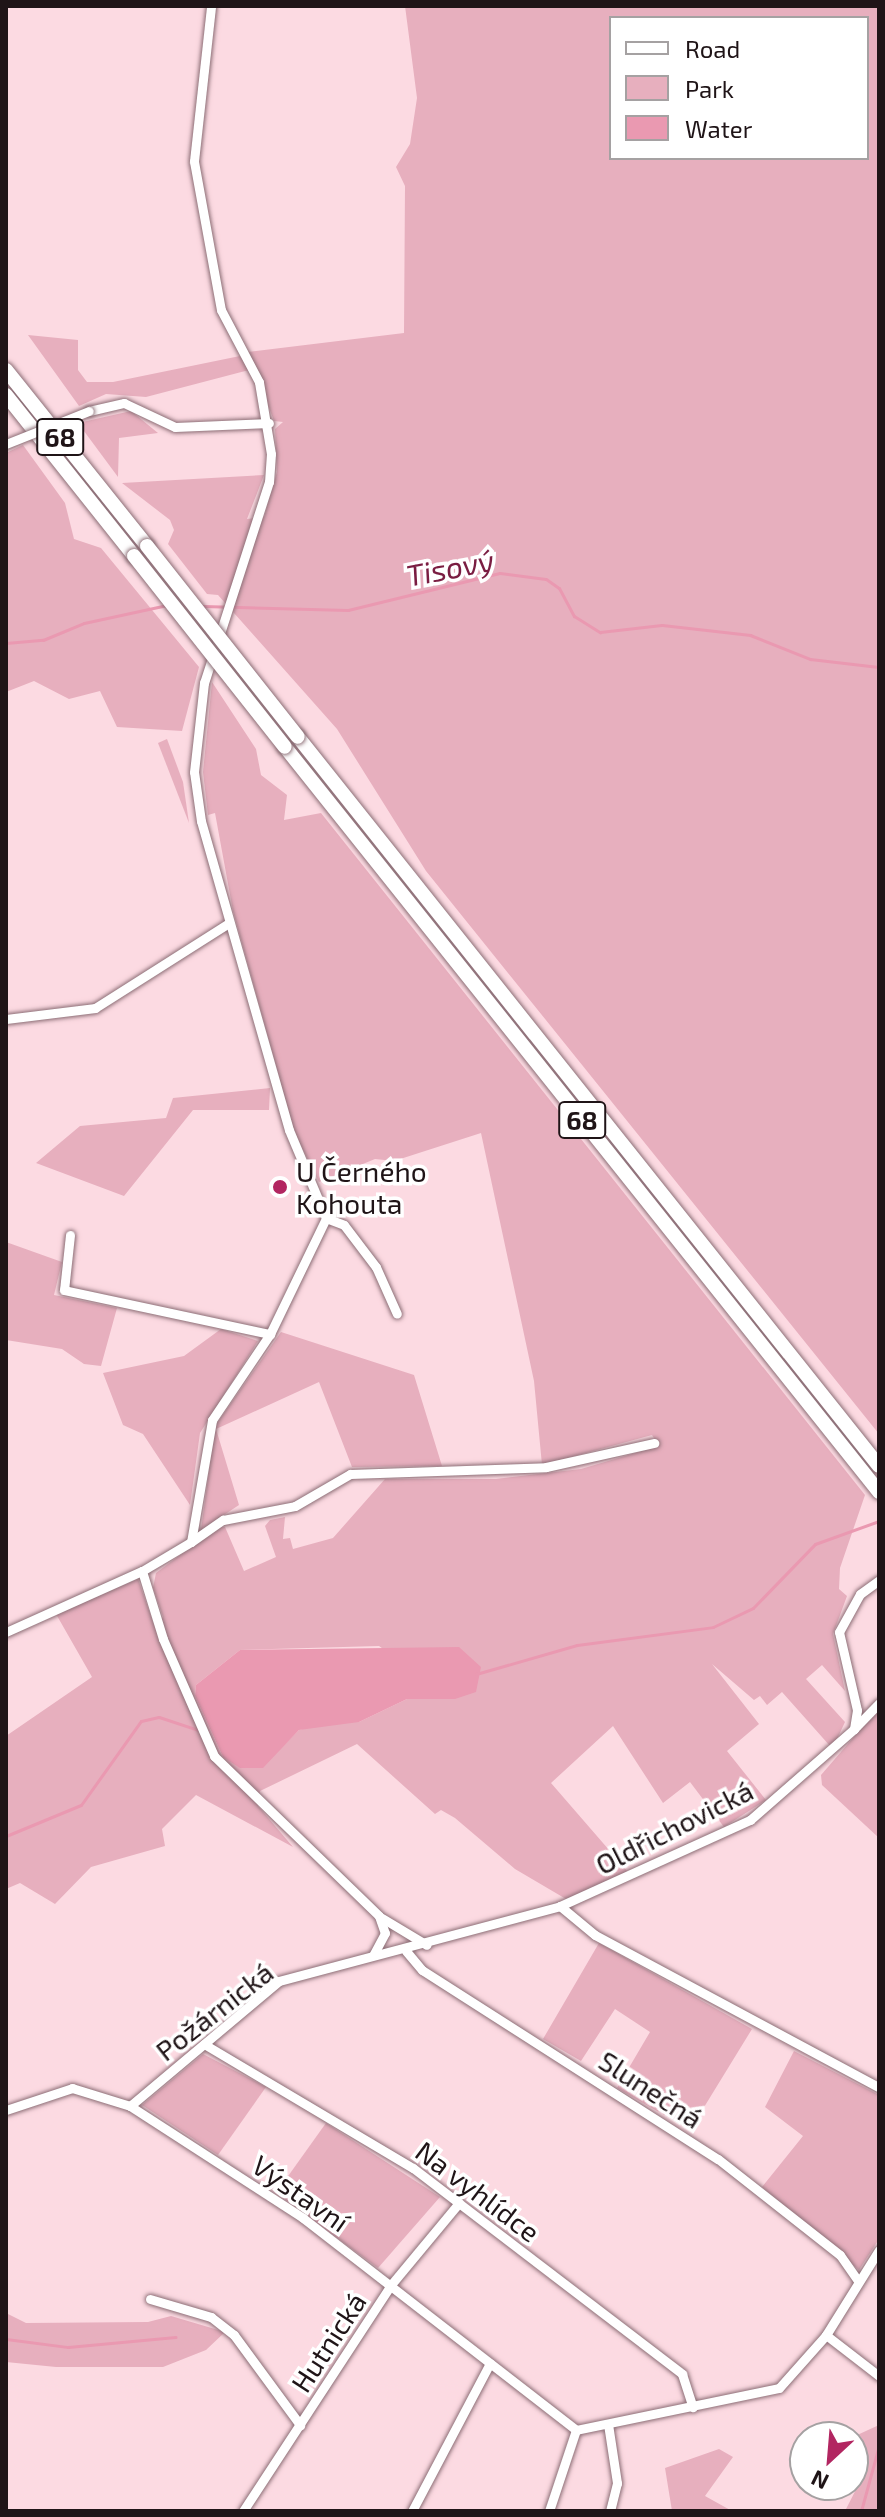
<!DOCTYPE html>
<html>
<head>
<meta charset="utf-8">
<style>
	body { margin:0 }
	#map { position:relative; width:885px; height:2517px; overflow:hidden; background:#fcdae2; font-family:"Exo 2",sans-serif }
	div>[style] { position:absolute }
	.green>* { inset:0; background:#e7afbe }
	.water>* { inset:0; background:#ea99b1 }
	.stream>* { height:3px; margin:-1.5px; padding:0 1.5px; transform-origin:1.5px; border-radius:1.5px; background:#ea99b1 }
	.roads { filter:drop-shadow(0 0 2px #8c6e76) drop-shadow(0 0 2px #8c6e76) }
	.minor>* { height:9px; margin:-4.5px; padding:0 4.5px; transform-origin:4.5px; border-radius:4.5px; background:#fff }
	.trunk>* { height:14px; margin:-7px; padding:0 7px; transform-origin:7px; border-radius:7px; background:#fff }
	.bridges { filter:drop-shadow(0 0 2px #8c6e76) drop-shadow(0 0 2px #8c6e76) }
	.minor-bridge>* { height:9px; margin:-4.5px; padding:0 4.5px; transform-origin:4.5px; border-radius:4.5px; background:#fff }
	.trunk-bridge>* { height:14px; margin:-7px; padding:0 7px; transform-origin:7px; border-radius:7px; background:#fff }
	.dots>* { width:22px; height:22px; translate:-50% -50%; box-sizing:border-box; border:4px solid #fff; border-radius:50% }
	span { translate:-50% -50%; white-space:nowrap; text-align:center; line-height:1.15; -webkit-text-stroke:7px #fff; paint-order:stroke }
	.shield-label span { padding:2px 6px; background:#fff; border:2px solid; border-radius:6px; -webkit-text-stroke-width:0 }
	.shield-label { font-size:26px; color:#1f1417; font-weight:700 }
	.poi-label { font-size:28px; color:#1f1417 }
	.left { translate:0 -50%; text-align:left }
	.street-label { font-size:28px; color:#1f1417 }
	.water-label { font-size:30px; color:#7a1d42; font-style:italic }
	.frame { position:absolute; inset:0; border:8px solid #1f1417; pointer-events:none }
	.legend { position:absolute; left:609px; top:16px; width:260px; height:144px; box-sizing:border-box; background:#fff; border:2px solid #a5a1a2; margin:0; padding:10px 14px; list-style:none; font-size:24px; color:#1f1417 }
	.legend li { display:flex; align-items:center; gap:16px; height:40px }
	.legend b { width:40px; border:2px solid #a5a1a2 }
	.north { position:absolute; left:789px; top:2421px; width:80px; height:80px; box-sizing:border-box; background:#fff; border:2px solid #a5a1a2; border-radius:50%; rotate:206deg; font-size:22px; font-weight:700; line-height:32px; text-align:center; color:#1f1417 }
	.north::after { content:''; display:block; margin:auto; width:28px; height:36px; background:#b22661; clip-path:polygon(50% 0,100% 100%,50% 72%,0 100%) }
</style>
</head>
<body>
<div id="map">
	<div class="green">
		<i style="clip-path:polygon(evenodd,405px 6px,879px 6px,879px 1434px,426px 871px,337px 729px,218px 595px,207px 594px,168px 544px,174px 530px,170px 520px,122px 483px,264px 475px,247px 519px,264px 517px,277px 472px,275px 429px,283px 422px,274px 421px,248px 352px,404px 333px,405px 186px,396px 167px,410px 144px,417px 98px,405px 6px,611px 18px,867px 18px,867px 158px,611px 158px,611px 18px)"></i>
		<i style="clip-path:polygon(28px 335px,78px 340px,78px 370px,87px 382px,113px 382px,240px 356px,249px 370px,146px 397px,106px 394px,79px 406px)"></i>
		<i style="clip-path:polygon(131px 411px,158px 433px,119px 438px,118px 477px,78px 423px)"></i>
		<i style="clip-path:polygon(23px 445px,65px 503px,74px 539px,101px 548px,199px 667px,182px 731px,117px 727px,100px 691px,69px 699px,34px 681px,6px 692px,6px 453px)"></i>
		<i style="clip-path:polygon(evenodd,212px 682px,256px 749px,261px 775px,287px 795px,284px 820px,321px 813px,865px 1495px,840px 1568px,839px 1589px,847px 1596px,833px 1634px,845px 1691px,822px 1665px,806px 1679px,845px 1722px,837px 1739px,830px 1746px,782px 1692px,767px 1705px,760px 1696px,754px 1700px,712px 1664px,759px 1724px,727px 1751px,766px 1800px,724px 1827px,690px 1782px,663px 1803px,613px 1726px,551px 1783px,629px 1873px,566px 1899px,515px 1869px,455px 1818px,441px 1810px,435px 1814px,357px 1744px,260px 1791px,258px 1806px,293px 1847px,196px 1795px,162px 1829px,165px 1846px,91px 1867px,55px 1904px,20px 1883px,6px 1889px,6px 1736px,92px 1677px,56px 1614px,138px 1579px,154px 1625px,163px 1617px,153px 1588px,156px 1573px,218px 1527px,225px 1527px,244px 1571px,276px 1557px,265px 1526px,270px 1520px,285px 1517px,283px 1539px,290px 1538px,293px 1549px,333px 1538px,385px 1479px,496px 1479px,581px 1469px,659px 1446px,652px 1435px,542px 1465px,534px 1381px,481px 1133px,394px 1161px,375px 1159px,319px 1182px,295px 1134px,233px 911px,215px 813px,208px 815px,203px 772px,212px 682px,379px 1646px,455px 1699px,407px 1699px,359px 1722px,329px 1721px,299px 1730px,285px 1744px,223px 1757px,195px 1696px,196px 1685px,240px 1650px,379px 1646px)"></i>
		<i style="clip-path:polygon(167px 739px,183px 782px,189px 823px,158px 743px)"></i>
		<i style="clip-path:polygon(270px 1088px,269px 1110px,193px 1110px,124px 1196px,36px 1163px,80px 1126px,166px 1118px,173px 1098px)"></i>
		<i style="clip-path:polygon(6px 1242px,62px 1262px,54px 1295px,117px 1308px,101px 1366px,84px 1364px,62px 1349px,6px 1340px)"></i>
		<i style="clip-path:polygon(221px 1329px,258px 1341px,200px 1433px,190px 1505px,143px 1434px,123px 1425px,103px 1373px,184px 1356px)"></i>
		<i style="clip-path:polygon(281px 1332px,414px 1375px,442px 1466px,352px 1467px,319px 1382px,216px 1429px,239px 1505px,201px 1530px,215px 1426px)"></i>
		<i style="clip-path:polygon(879px 1708px,879px 1838px,822px 1785px,821px 1775px)"></i>
		<i style="clip-path:polygon(599px 1943px,752px 2029px,690px 2130px,617px 2088px,650px 2032px,615px 2009px,581px 2061px,543px 2039px)"></i>
		<i style="clip-path:polygon(794px 2051px,879px 2095px,879px 2239px,859px 2270px,762px 2187px,803px 2136px,765px 2107px)"></i>
		<i style="clip-path:polygon(203px 2054px,266px 2087px,218px 2155px,142px 2105px)"></i>
		<i style="clip-path:polygon(326px 2123px,440px 2197px,378px 2268px,276px 2193px)"></i>
		<i style="clip-path:polygon(6px 2313px,26px 2323px,148px 2322px,171px 2316px,225px 2332px,206px 2350px,163px 2367px,56px 2367px,6px 2362px)"></i>
		<i style="clip-path:polygon(879px 2425px,879px 2511px,845px 2511px,868px 2466px,855px 2436px)"></i>
		<i style="clip-path:polygon(719px 2449px,733px 2457px,705px 2496px,732px 2511px,672px 2511px,665px 2468px)"></i>
	</div>
	<div class="water">
		<i style="clip-path:polygon(459px 1647px,481px 1667px,476px 1692px,455px 1699px,407px 1699px,359px 1722px,299px 1730px,263px 1768px,240px 1768px,223px 1757px,195px 1696px,196px 1685px,240px 1650px)"></i>
	</div>
	<div class="stream">
		<i style="left:203px;top:606px;width:145px;rotate:1.6deg"></i>
		<i style="left:348px;top:610px;width:156px;rotate:-13.7deg"></i>
		<i style="left:500px;top:573px;width:46px;rotate:7.4deg"></i>
		<i style="left:546px;top:579px;width:16px;rotate:35deg"></i>
		<i style="left:559px;top:588px;width:32px;rotate:62deg"></i>
		<i style="left:574px;top:616px;width:31px;rotate:32deg"></i>
		<i style="left:600px;top:632px;width:62px;rotate:-6.4deg"></i>
		<i style="left:662px;top:625px;width:89px;rotate:6.5deg"></i>
		<i style="left:750px;top:635px;width:65px;rotate:21.8deg"></i>
		<i style="left:810px;top:659px;width:69px;rotate:6.6deg"></i>
		<i style="left:6px;top:643px;width:37px;rotate:-5deg"></i>
		<i style="left:43px;top:640px;width:44px;rotate:-22.5deg"></i>
		<i style="left:84px;top:623px;width:85px;rotate:-12.2deg"></i>
		<i style="left:476px;top:1674px;width:105px;rotate:-16deg"></i>
		<i style="left:577px;top:1645px;width:137px;rotate:-7.5deg"></i>
		<i style="left:713px;top:1627px;width:44px;rotate:-25.4deg"></i>
		<i style="left:753px;top:1608px;width:89px;rotate:-45.9deg"></i>
		<i style="left:815px;top:1544px;width:68px;rotate:-19.8deg"></i>
		<i style="left:6px;top:1836px;width:81px;rotate:-22.5deg"></i>
		<i style="left:81px;top:1805px;width:103px;rotate:-54.5deg"></i>
		<i style="left:141px;top:1721px;width:18px;rotate:-13deg"></i>
		<i style="left:159px;top:1717px;width:44px;rotate:18.4deg"></i>
		<i style="left:6px;top:2339px;width:63px;rotate:7.4deg"></i>
		<i style="left:68px;top:2347px;width:108px;rotate:-5.3deg"></i>
		<i style="left:861px;top:2511px;width:68px;rotate:-74.7deg"></i>
	</div>
	<div class="roads">
		<div class="minor">
			<i style="left:89px;top:411px;width:36px;rotate:-13deg"></i>
			<i style="left:124px;top:403px;width:56px;rotate:25.2deg"></i>
			<i style="left:175px;top:427px;width:94px;rotate:-2.4deg"></i>
			<i style="left:6px;top:1019px;width:90px;rotate:-7deg"></i>
			<i style="left:95px;top:1008px;width:159px;rotate:-32.4deg"></i>
			<i style="left:326px;top:1218px;width:19px;rotate:21deg"></i>
			<i style="left:344px;top:1225px;width:53px;rotate:52.7deg"></i>
			<i style="left:376px;top:1267px;width:51px;rotate:65.9deg"></i>
			<i style="left:70px;top:1235px;width:55px;rotate:96.2deg"></i>
			<i style="left:64px;top:1290px;width:211px;rotate:12.1deg"></i>
			<i style="left:191px;top:1542px;width:39px;rotate:-35deg"></i>
			<i style="left:223px;top:1520px;width:73px;rotate:-11deg"></i>
			<i style="left:295px;top:1506px;width:64px;rotate:-30.2deg"></i>
			<i style="left:350px;top:1474px;width:196px;rotate:-2deg"></i>
			<i style="left:546px;top:1467px;width:111px;rotate:-12.5deg"></i>
			<i style="left:142px;top:1571px;width:71px;rotate:72.8deg"></i>
			<i style="left:163px;top:1639px;width:128px;rotate:66.4deg"></i>
			<i style="left:214px;top:1756px;width:230px;rotate:44.1deg"></i>
			<i style="left:379px;top:1916px;width:18px;rotate:71deg"></i>
			<i style="left:385px;top:1933px;width:24px;rotate:118deg"></i>
			<i style="left:6px;top:1632px;width:149px;rotate:-24.2deg"></i>
			<i style="left:142px;top:1571px;width:57px;rotate:-30.6deg"></i>
			<i style="left:191px;top:1542px;width:124px;rotate:-80.2deg"></i>
			<i style="left:212px;top:1420px;width:104px;rotate:-56deg"></i>
			<i style="left:270px;top:1334px;width:129px;rotate:-64.2deg"></i>
			<i style="left:326px;top:1218px;width:95px;rotate:-112.8deg"></i>
			<i style="left:289px;top:1130px;width:321px;rotate:-105.9deg"></i>
			<i style="left:201px;top:821px;width:49px;rotate:-98.1deg"></i>
			<i style="left:194px;top:772px;width:90px;rotate:-83.6deg"></i>
			<i style="left:204px;top:683px;width:211px;rotate:-72.1deg"></i>
			<i style="left:269px;top:482px;width:28px;rotate:-86deg"></i>
			<i style="left:271px;top:454px;width:73px;rotate:-99.5deg"></i>
			<i style="left:259px;top:382px;width:81px;rotate:-117.8deg"></i>
			<i style="left:221px;top:310px;width:151px;rotate:-100.3deg"></i>
			<i style="left:194px;top:161px;width:156px;rotate:-83.7deg"></i>
			<i style="left:854px;top:1729px;width:36px;rotate:-46deg"></i>
			<i style="left:560px;top:1906px;width:45px;rotate:39.6deg"></i>
			<i style="left:595px;top:1935px;width:322px;rotate:28.2deg"></i>
			<i style="left:382px;top:1918px;width:52px;rotate:31deg"></i>
			<i style="left:406px;top:1951px;width:25px;rotate:50deg"></i>
			<i style="left:422px;top:1970px;width:351px;rotate:32.6deg"></i>
			<i style="left:718px;top:2159px;width:155px;rotate:38.2deg"></i>
			<i style="left:840px;top:2255px;width:32px;rotate:55deg"></i>
			<i style="left:204px;top:2044px;width:243px;rotate:30.7deg"></i>
			<i style="left:413px;top:2168px;width:339px;rotate:37.4deg"></i>
			<i style="left:682px;top:2374px;width:35px;rotate:72deg"></i>
			<i style="left:130px;top:2106px;width:194px;rotate:-40deg"></i>
			<i style="left:279px;top:1981px;width:291px;rotate:-14.9deg"></i>
			<i style="left:560px;top:1906px;width:209px;rotate:-24.4deg"></i>
			<i style="left:750px;top:1820px;width:138px;rotate:-41.2deg"></i>
			<i style="left:854px;top:1729px;width:19px;rotate:-81deg"></i>
			<i style="left:857px;top:1710px;width:80px;rotate:-103deg"></i>
			<i style="left:839px;top:1632px;width:43px;rotate:-61.1deg"></i>
			<i style="left:860px;top:1594px;width:24px;rotate:-36deg"></i>
			<i style="left:6px;top:2110px;width:70px;rotate:-18.4deg"></i>
			<i style="left:72px;top:2088px;width:61px;rotate:17.2deg"></i>
			<i style="left:130px;top:2106px;width:206px;rotate:32.9deg"></i>
			<i style="left:303px;top:2218px;width:346px;rotate:37.8deg"></i>
			<i style="left:150px;top:2299px;width:64px;rotate:16.4deg"></i>
			<i style="left:211px;top:2317px;width:29px;rotate:38deg"></i>
			<i style="left:234px;top:2335px;width:112px;rotate:53.7deg"></i>
			<i style="left:826px;top:2335px;width:67px;rotate:37.7deg"></i>
			<i style="left:608px;top:2424px;width:60px;rotate:81.3deg"></i>
			<i style="left:617px;top:2483px;width:29px;rotate:104deg"></i>
			<i style="left:576px;top:2430px;width:207px;rotate:-11.7deg"></i>
			<i style="left:779px;top:2388px;width:71px;rotate:-48.4deg"></i>
			<i style="left:826px;top:2335px;width:100px;rotate:-58.1deg"></i>
			<i style="left:243px;top:2511px;width:269px;rotate:-56.8deg"></i>
			<i style="left:390px;top:2286px;width:108px;rotate:-50.3deg"></i>
			<i style="left:412px;top:2511px;width:167px;rotate:-62.2deg"></i>
			<i style="left:549px;top:2511px;width:85px;rotate:-71.6deg"></i>
		</div>
		<div class="trunk">
			<i style="left:6px;top:370px;width:226px;rotate:51.3deg"></i>
			<i style="left:6px;top:395px;width:206px;rotate:51.5deg"></i>
			<i style="left:298px;top:737px;width:932px;rotate:51.45deg"></i>
			<i style="left:285px;top:747px;width:953px;rotate:51.43deg"></i>
		</div>
	</div>
	<div class="bridges">
		<div class="minor-bridge">
			<i style="left:6px;top:444px;width:89px;rotate:-21.7deg"></i>
		</div>
		<div class="trunk-bridge">
			<i style="left:147px;top:546px;width:243px;rotate:51.7deg"></i>
			<i style="left:134px;top:556px;width:243px;rotate:51.7deg"></i>
		</div>
	</div>
	<div class="dots">
		<i style="left:280px;top:1187px;background:#b22661"></i>
	</div>
	<div class="shield-label">
		<span style="left:60px;top:437px">68</span>
		<span style="left:582px;top:1120px">68</span>
	</div>
	<div class="poi-label">
		<span class="left" style="left:296px;top:1187px">U Černého<br>Kohouta</span>
	</div>
	<div class="street-label">
		<span style="left:674px;top:1827px;rotate:-27deg">Oldřichovická</span>
		<span style="left:214px;top:2011px;rotate:-38deg">Požárnická</span>
		<span style="left:651px;top:2089px;rotate:33deg">Slunečná</span>
		<span style="left:478px;top:2191px;rotate:37deg">Na vyhlídce</span>
		<span style="left:301px;top:2193px;rotate:35deg">Výstavní</span>
		<span style="left:328px;top:2342px;rotate:-57deg">Hutnická</span>
	</div>
	<div class="water-label">
		<span style="left:450px;top:567px;rotate:-11deg">Tisový</span>
	</div>
	<div class="frame"></div>
	<ul class="legend">
	<li><b style="height:10px;background:#fff"></b>Road</li>
	<li><b style="height:22px;background:#e7afbe"></b>Park</li>
	<li><b style="height:22px;background:#ea99b1"></b>Water</li>
	</ul>
	<div class="north">N</div>
</div>
</body>
</html>
